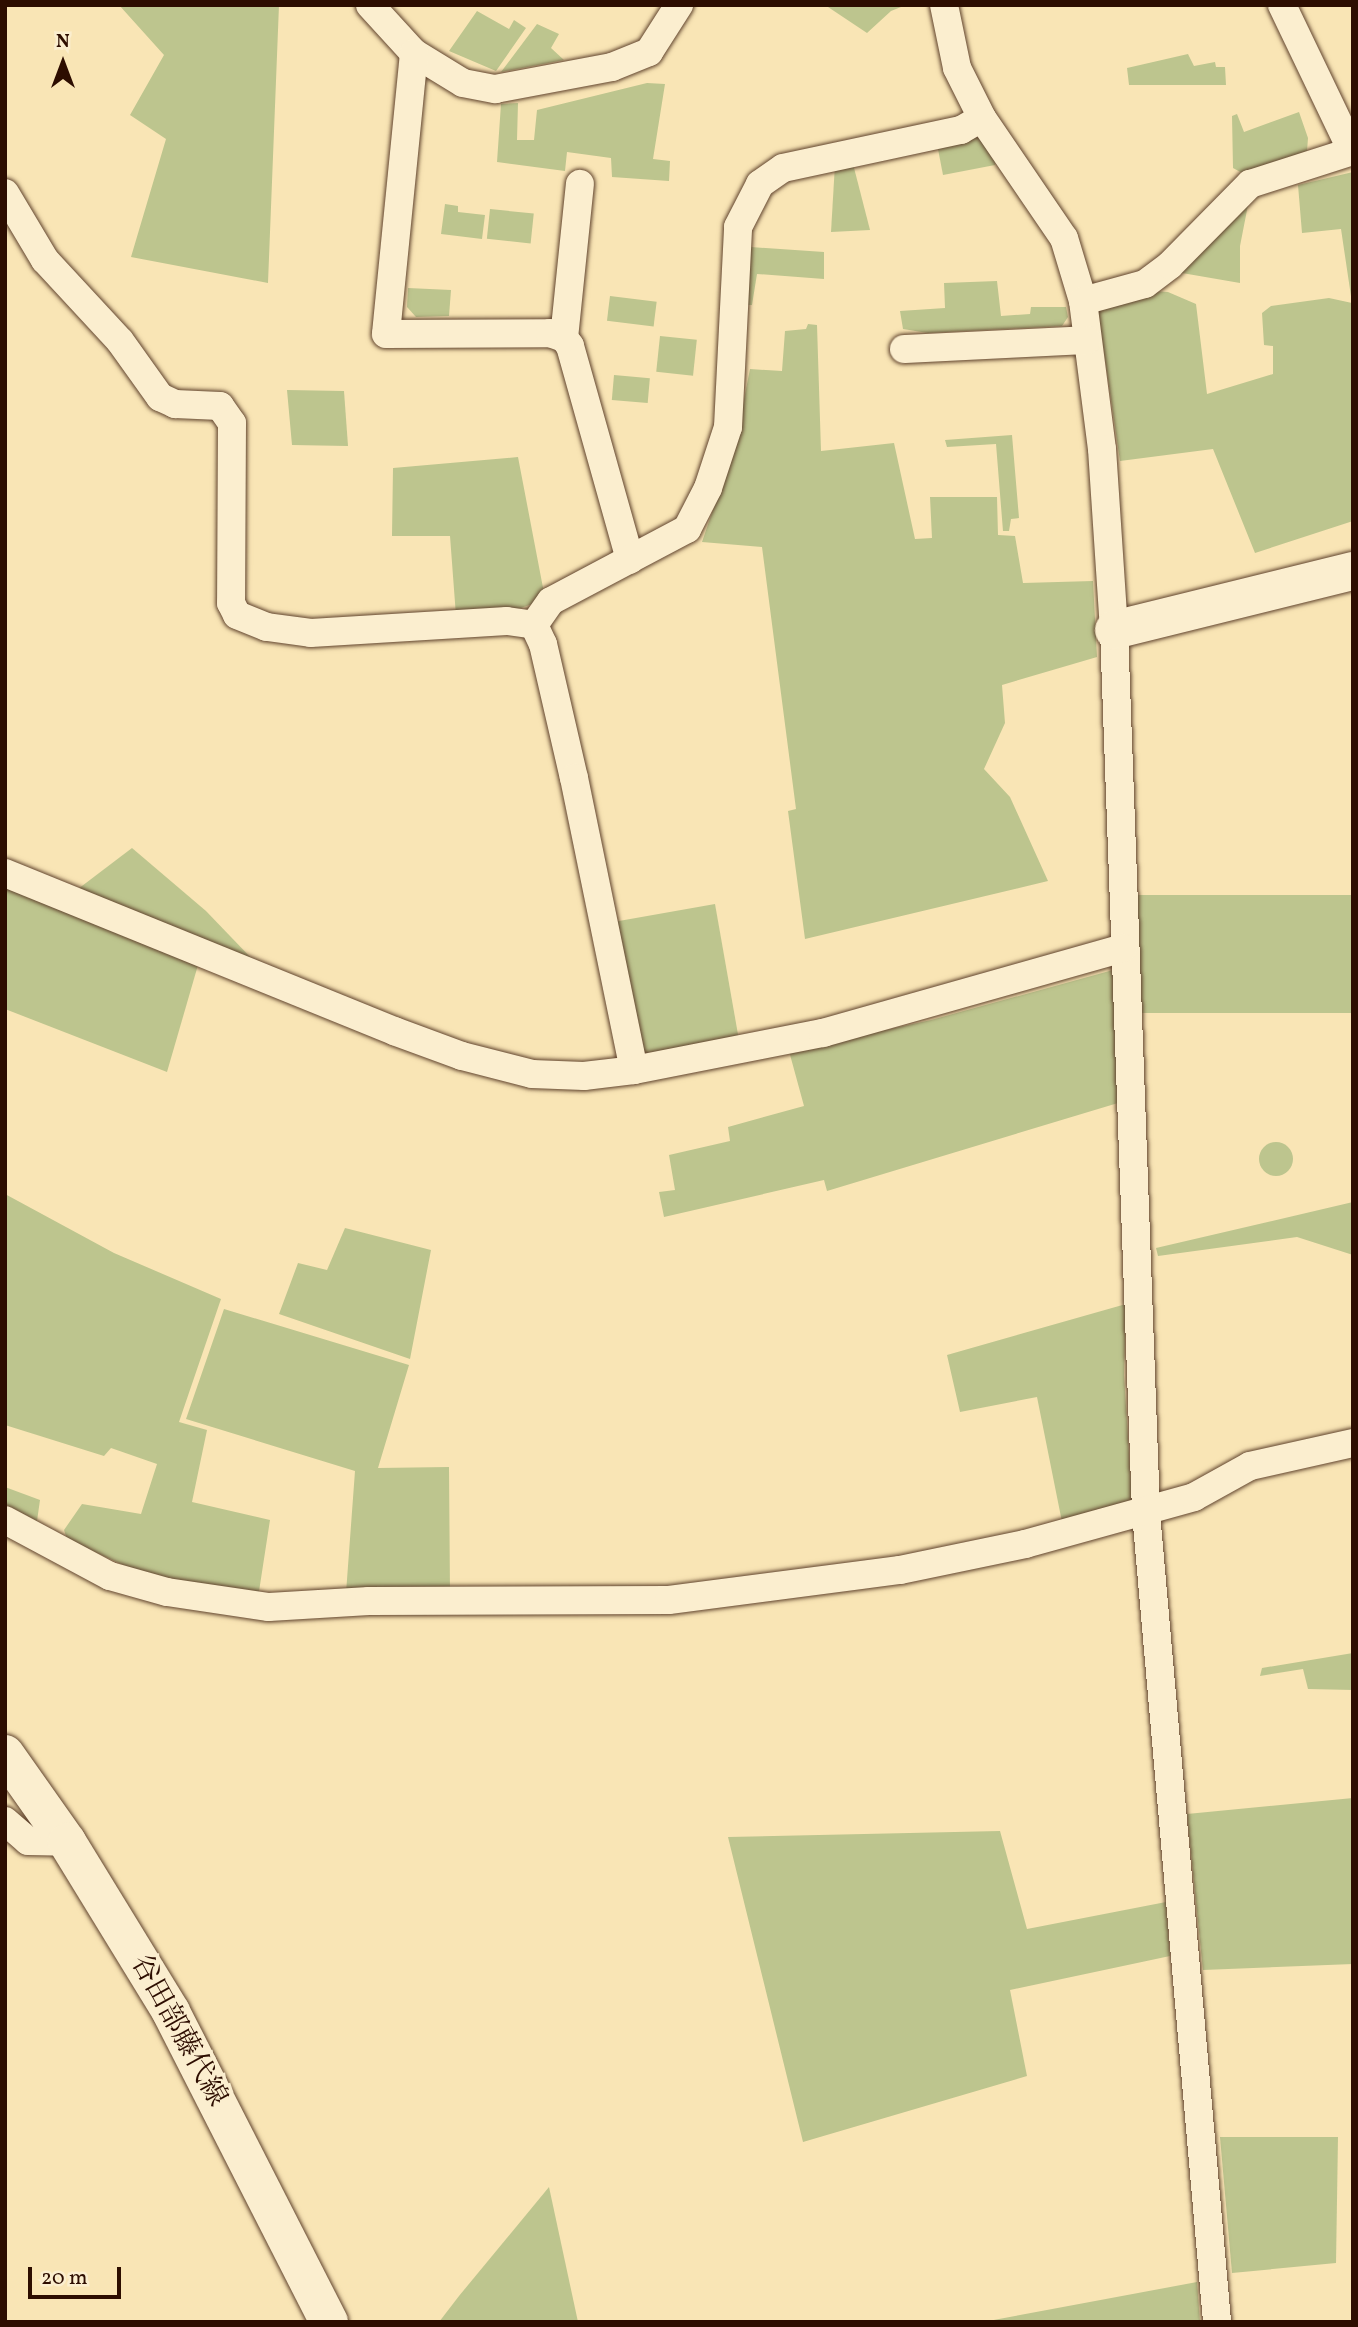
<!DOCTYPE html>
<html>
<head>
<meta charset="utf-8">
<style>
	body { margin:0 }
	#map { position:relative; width:1358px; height:2327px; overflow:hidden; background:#f9e5b5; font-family:Vollkorn,"Noto Serif JP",serif }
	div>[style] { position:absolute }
	.green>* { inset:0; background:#bdc58e; transform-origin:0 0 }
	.round { border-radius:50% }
	.roads { filter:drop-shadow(0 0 2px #60432d) drop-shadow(0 0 2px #60432d) }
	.street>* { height:28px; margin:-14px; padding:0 14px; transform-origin:14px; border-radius:14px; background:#fbeecf }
	.secondary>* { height:38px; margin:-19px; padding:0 19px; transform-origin:19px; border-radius:19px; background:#fbeecf }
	span { translate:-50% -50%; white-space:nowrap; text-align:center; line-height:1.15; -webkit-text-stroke:7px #fbeecf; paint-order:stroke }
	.street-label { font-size:28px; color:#2d0d00 }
	.frame { position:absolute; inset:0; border:7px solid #2d0d00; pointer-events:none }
	.north { position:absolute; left:28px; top:28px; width:70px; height:70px; -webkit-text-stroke:5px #fbeecf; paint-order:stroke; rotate:0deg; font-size:19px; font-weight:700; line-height:28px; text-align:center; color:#2d0d00 }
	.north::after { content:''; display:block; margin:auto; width:24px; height:32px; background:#2d0d00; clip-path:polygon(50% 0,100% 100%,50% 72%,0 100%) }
	.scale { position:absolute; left:28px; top:2267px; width:93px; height:32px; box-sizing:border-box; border:4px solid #2d0d00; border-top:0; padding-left:9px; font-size:21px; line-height:24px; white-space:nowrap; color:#2d0d00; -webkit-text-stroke:5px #fbeecf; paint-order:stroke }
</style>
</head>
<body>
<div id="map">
	<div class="green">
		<i style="clip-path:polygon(119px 5px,279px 5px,268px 283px,131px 257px,166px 139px,130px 115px,164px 55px)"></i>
		<i style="clip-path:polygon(825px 5px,906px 5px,891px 11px,867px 33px)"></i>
		<i style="clip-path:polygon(477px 11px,509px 29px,514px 20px,526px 28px,496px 71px,449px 51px)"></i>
		<i style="clip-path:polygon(537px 24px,559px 34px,551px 48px,564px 60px,501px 72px)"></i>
		<i style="clip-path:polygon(1188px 54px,1194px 66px,1215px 62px,1216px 67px,1225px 67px,1226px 85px,1129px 85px,1127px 68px)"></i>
		<i style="clip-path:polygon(647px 83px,665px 84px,653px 159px,670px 161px,669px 181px,612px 177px,611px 158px,567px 152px,565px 171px,497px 162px,501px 104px,518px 103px,517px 140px,534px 140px,537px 110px)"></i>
		<i style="clip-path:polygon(1299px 112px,1308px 138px,1307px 151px,1244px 174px,1233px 168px,1232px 116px,1237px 114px,1244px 132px)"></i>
		<i style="clip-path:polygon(975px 134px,996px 158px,995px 165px,943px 175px,937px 144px)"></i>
		<i style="clip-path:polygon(852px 160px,870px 230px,831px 232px,835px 164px)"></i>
		<i style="clip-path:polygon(1353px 172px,1353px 521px,1255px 553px,1213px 449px,1120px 461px,1098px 311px,1154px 291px,1168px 292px,1196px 304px,1207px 394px,1273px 374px,1273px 346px,1264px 345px,1262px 313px,1271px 306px,1329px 298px,1352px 303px,1341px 229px,1302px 233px,1298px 185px)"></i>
		<i style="clip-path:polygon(445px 204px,458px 206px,458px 212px,485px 215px,482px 239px,441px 234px)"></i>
		<i style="clip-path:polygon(1248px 205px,1240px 246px,1240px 283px,1182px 273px)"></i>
		<i style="left:490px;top:209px;width:44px;height:30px;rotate:6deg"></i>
		<i style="clip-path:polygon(751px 247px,824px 252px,824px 279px,757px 274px,752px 305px,744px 305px)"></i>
		<i style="clip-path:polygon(997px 281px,1001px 316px,1030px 314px,1031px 307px,1066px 307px,1068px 317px,1062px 326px,928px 333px,903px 329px,900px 311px,945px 308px,944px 283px)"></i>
		<i style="clip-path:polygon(408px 288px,451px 290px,449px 316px,416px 317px,407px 307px)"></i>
		<i style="left:610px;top:296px;width:47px;height:25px;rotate:7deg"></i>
		<i style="clip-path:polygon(808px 324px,817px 325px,821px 451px,894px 443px,915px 539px,932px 538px,930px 497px,997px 497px,998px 535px,1015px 536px,1023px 583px,1093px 581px,1097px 657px,1002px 685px,1005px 723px,984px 769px,1010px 797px,1048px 881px,805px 939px,788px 811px,796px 809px,762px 547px,702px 542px,735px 445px,750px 369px,782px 371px,785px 331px,806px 329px)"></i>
		<i style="left:660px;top:336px;width:37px;height:36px;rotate:6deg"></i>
		<i style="left:614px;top:375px;width:36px;height:25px;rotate:5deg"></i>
		<i style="clip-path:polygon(287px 390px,344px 391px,348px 446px,292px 445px)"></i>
		<i style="clip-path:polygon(1012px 435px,1019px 518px,1011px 519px,1009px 531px,1003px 531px,996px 444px,947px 447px,945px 440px)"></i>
		<i style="clip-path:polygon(518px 457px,544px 593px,538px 602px,518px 609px,456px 616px,450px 536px,392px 536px,393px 468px)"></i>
		<i style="clip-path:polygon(132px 848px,206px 911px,255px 962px,78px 889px)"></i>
		<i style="clip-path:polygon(5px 888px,198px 965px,167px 1072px,5px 1009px)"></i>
		<i style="left:1353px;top:895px;width:118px;height:216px;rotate:90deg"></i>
		<i style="left:715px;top:904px;width:135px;height:99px;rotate:80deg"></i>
		<i style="clip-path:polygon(1113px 970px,1118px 1103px,827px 1191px,824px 1180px,664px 1217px,659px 1192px,675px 1190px,669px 1155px,730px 1141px,728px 1127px,804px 1106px,789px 1051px,931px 1020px)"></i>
		<i class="round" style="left:1259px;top:1142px;width:34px;height:34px"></i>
		<i style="clip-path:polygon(5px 1194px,114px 1253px,221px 1299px,179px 1422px,207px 1430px,192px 1502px,270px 1520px,258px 1598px,147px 1576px,67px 1539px,64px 1530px,82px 1504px,141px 1514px,157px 1464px,111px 1448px,104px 1456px,5px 1425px)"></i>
		<i style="clip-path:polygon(1353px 1202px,1353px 1255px,1297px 1237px,1158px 1256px,1156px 1248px)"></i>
		<i style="clip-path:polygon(345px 1228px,431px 1250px,410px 1359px,279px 1314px,298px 1263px,327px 1270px)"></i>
		<i style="clip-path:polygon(1126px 1304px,1124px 1375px,1132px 1500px,1062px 1522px,1037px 1397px,960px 1412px,947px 1355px)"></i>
		<i style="clip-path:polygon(224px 1309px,409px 1365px,378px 1468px,449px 1467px,450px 1593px,346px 1593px,355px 1471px,186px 1419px)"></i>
		<i style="clip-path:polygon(5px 1487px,40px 1500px,37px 1521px,5px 1504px)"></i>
		<i style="clip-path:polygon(1353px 1653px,1353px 1690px,1308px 1689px,1303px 1669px,1260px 1676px,1262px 1668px)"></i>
		<i style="clip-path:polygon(1353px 1798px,1353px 1964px,1203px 1970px,1187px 1814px)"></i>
		<i style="clip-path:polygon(1000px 1831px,1027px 1929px,1166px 1902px,1170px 1956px,1010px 1990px,1027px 2076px,803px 2142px,728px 1837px)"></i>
		<i style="clip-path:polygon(1220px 2137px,1338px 2137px,1336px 2263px,1232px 2273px)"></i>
		<i style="clip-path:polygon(549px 2187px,578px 2322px,439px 2322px,459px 2296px)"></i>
		<i style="clip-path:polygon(1197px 2282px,1200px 2322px,983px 2322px,1015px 2316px)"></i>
	</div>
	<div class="roads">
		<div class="street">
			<i style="left:370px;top:5px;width:65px;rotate:47.5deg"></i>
			<i style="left:414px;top:53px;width:57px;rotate:31.5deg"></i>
			<i style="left:463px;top:83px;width:33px;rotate:11deg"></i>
			<i style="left:495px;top:89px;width:119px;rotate:-10.6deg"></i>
			<i style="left:612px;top:67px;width:40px;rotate:-22deg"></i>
			<i style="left:649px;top:52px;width:56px;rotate:-57.4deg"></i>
			<i style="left:944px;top:5px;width:64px;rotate:78.3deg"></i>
			<i style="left:957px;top:68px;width:56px;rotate:63.4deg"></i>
			<i style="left:982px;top:118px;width:145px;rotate:55.7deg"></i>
			<i style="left:1064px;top:238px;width:66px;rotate:73.2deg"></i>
			<i style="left:1083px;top:301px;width:149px;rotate:82.7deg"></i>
			<i style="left:1102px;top:449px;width:181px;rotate:86.2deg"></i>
			<i style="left:1114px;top:630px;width:884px;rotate:87.92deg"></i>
			<i style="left:1146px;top:1513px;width:812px;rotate:84.98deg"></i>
			<i style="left:1282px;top:5px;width:162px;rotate:64.4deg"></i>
			<i style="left:414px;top:53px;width:282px;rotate:95.7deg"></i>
			<i style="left:386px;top:334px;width:164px;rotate:-0.3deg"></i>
			<i style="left:550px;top:333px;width:15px;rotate:20deg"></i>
			<i style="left:564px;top:338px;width:10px;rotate:53deg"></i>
			<i style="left:570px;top:346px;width:222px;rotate:74.3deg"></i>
			<i style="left:5px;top:193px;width:78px;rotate:59.2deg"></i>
			<i style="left:45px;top:260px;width:110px;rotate:47.2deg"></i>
			<i style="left:120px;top:341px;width:69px;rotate:54.5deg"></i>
			<i style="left:160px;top:397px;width:17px;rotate:25deg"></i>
			<i style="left:175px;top:404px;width:45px;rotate:2.5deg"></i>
			<i style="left:220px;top:406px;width:21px;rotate:55deg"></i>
			<i style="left:232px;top:423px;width:180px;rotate:90.3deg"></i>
			<i style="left:231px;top:603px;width:13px;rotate:63deg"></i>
			<i style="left:237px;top:615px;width:32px;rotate:22deg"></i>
			<i style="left:267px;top:627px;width:44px;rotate:7.8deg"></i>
			<i style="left:311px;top:633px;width:196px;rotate:-3.5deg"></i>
			<i style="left:507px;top:621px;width:27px;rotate:8deg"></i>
			<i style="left:534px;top:625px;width:21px;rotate:65deg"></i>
			<i style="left:543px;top:644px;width:138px;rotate:77deg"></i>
			<i style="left:574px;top:778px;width:298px;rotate:78.4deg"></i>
			<i style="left:1083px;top:301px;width:64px;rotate:-15.3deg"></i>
			<i style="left:1145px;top:284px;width:31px;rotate:-37deg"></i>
			<i style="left:1170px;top:265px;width:114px;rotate:-45.4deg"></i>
			<i style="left:1250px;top:184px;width:108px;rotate:-17.8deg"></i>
			<i style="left:564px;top:338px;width:155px;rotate:-84.1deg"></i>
			<i style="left:904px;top:349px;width:183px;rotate:-2.8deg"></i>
			<i style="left:534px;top:625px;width:29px;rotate:-55deg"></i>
			<i style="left:551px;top:601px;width:154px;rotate:-27.9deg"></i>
			<i style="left:687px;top:529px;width:46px;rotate:-62.9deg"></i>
			<i style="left:708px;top:488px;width:64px;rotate:-71.8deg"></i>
			<i style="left:728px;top:427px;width:200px;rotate:-87.1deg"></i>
			<i style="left:738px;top:227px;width:48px;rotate:-62.9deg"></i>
			<i style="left:760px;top:184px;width:28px;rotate:-35deg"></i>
			<i style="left:783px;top:168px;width:182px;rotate:-12.1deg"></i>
			<i style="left:961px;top:130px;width:24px;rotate:-30deg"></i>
			<i style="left:5px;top:873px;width:420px;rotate:22.1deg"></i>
			<i style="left:394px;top:1031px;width:72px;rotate:20.2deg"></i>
			<i style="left:462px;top:1056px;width:72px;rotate:14.4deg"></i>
			<i style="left:532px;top:1074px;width:52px;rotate:2.2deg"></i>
			<i style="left:584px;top:1076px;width:50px;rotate:-6.8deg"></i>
			<i style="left:634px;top:1070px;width:193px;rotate:-11.1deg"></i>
			<i style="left:823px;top:1033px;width:312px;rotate:-15.8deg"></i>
			<i style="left:5px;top:1520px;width:119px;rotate:28.1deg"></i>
			<i style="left:110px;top:1576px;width:59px;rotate:15.7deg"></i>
			<i style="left:167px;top:1592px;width:103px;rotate:8.4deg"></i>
			<i style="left:269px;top:1607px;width:100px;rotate:-3.4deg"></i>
			<i style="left:369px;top:1601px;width:300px;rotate:-0.2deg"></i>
			<i style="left:669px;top:1600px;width:233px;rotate:-7.4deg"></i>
			<i style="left:900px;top:1570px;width:128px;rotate:-11.7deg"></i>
			<i style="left:1025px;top:1544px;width:175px;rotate:-15.5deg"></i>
			<i style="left:1194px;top:1497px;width:64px;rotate:-29deg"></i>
			<i style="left:1250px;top:1466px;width:106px;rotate:-12.6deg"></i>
			<i style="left:5px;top:1821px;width:30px;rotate:41deg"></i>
			<i style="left:28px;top:1841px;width:39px;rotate:1deg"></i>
		</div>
		<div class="secondary">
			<i style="left:1114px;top:630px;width:246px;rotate:-13.9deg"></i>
			<i style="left:5px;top:1754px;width:108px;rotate:54.8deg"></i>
			<i style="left:67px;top:1842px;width:199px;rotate:58.5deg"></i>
			<i style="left:171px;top:2012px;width:348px;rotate:63deg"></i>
		</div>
	</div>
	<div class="street-label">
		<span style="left:178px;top:2031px;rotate:61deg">谷田部藤代線</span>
	</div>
	<div class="frame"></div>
	<div class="north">N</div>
	<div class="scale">20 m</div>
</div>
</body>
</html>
